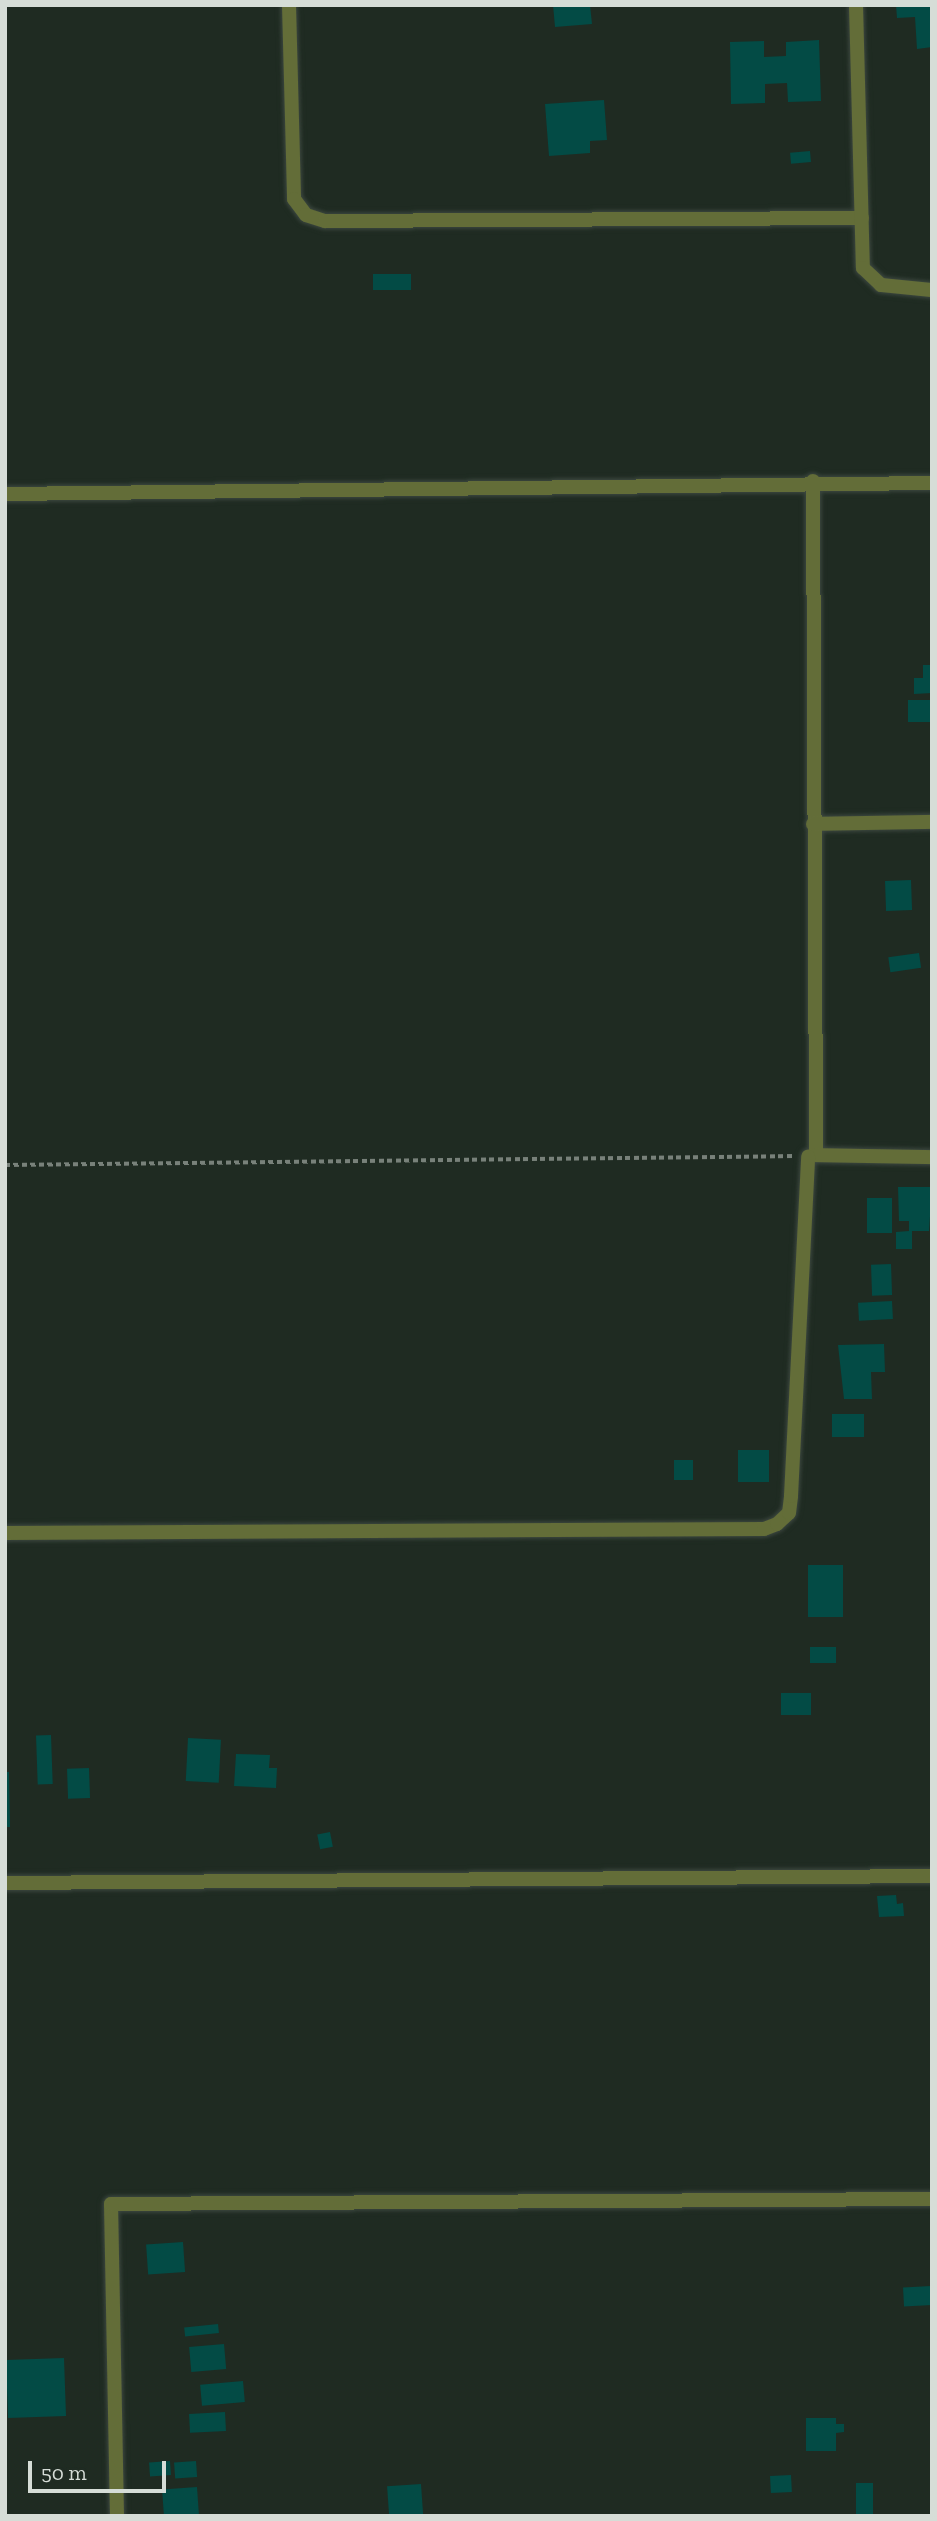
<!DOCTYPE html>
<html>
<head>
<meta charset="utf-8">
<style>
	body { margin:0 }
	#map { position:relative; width:937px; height:2521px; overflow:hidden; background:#1f2b22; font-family:"Zilla Slab",serif }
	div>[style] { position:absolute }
	.building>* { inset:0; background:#034b45; transform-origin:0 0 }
	.path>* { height:3.5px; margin-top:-1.75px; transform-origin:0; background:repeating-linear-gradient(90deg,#78817a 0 5px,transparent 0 8.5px) }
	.roads { filter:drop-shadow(0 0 2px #3c473f) drop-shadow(0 0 2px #3c473f) }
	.minor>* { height:14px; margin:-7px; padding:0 7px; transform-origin:7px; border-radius:7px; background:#636d38 }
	span { translate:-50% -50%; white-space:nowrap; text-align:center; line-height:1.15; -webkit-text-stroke:5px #1f2b22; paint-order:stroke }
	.frame { position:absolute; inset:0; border:7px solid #d6ddd7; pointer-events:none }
	.scale { position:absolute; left:28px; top:2461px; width:138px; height:32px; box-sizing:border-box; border:4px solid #d6ddd7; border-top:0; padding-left:9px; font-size:21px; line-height:24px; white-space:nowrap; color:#d6ddd7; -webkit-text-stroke:5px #1f2b22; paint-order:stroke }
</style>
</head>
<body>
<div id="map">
	<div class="building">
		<i style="clip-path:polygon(553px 5px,590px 5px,592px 24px,555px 27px)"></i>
		<i style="clip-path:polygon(896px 5px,932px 5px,932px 47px,917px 49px,915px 17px,897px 18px)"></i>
		<i style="clip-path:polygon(819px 40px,821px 101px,788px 102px,787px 83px,765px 84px,765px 103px,731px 104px,730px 42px,764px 41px,764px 57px,786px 56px,786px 42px)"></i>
		<i style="clip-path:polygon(604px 100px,607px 140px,590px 141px,590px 153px,549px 156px,545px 104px)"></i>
		<i style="left:810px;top:151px;width:11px;height:20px;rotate:85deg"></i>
		<i style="left:411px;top:274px;width:16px;height:38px;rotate:90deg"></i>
		<i style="clip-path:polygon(923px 665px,932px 665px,932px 693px,914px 694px,914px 678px,923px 678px)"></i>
		<i style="left:908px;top:700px;width:24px;height:22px"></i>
		<i style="left:911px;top:880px;width:30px;height:26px;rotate:88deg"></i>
		<i style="left:919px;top:953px;width:15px;height:31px;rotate:82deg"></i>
		<i style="clip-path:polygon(898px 1187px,932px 1187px,929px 1231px,912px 1231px,912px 1249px,896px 1249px,896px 1232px,909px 1231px,909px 1221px,899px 1221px)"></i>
		<i style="left:867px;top:1198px;width:25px;height:35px"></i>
		<i style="left:891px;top:1264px;width:31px;height:20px;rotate:88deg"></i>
		<i style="left:892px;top:1301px;width:18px;height:34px;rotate:87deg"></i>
		<i style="clip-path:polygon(884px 1344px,885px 1372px,871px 1372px,872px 1399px,844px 1399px,838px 1345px)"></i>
		<i style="left:864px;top:1414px;width:23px;height:32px;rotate:90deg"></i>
		<i style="left:769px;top:1450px;width:32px;height:31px;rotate:90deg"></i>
		<i style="left:674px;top:1460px;width:19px;height:20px"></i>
		<i style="left:808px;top:1565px;width:35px;height:52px"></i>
		<i style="left:810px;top:1647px;width:26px;height:16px"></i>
		<i style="left:811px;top:1693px;width:22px;height:30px;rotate:90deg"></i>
		<i style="left:51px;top:1735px;width:49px;height:15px;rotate:88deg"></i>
		<i style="left:188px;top:1738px;width:33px;height:43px;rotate:3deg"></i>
		<i style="clip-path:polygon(236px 1754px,270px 1755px,269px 1768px,277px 1768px,276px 1788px,234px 1786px)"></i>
		<i style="left:89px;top:1768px;width:30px;height:22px;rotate:88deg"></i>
		<i style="clip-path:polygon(5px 1772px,9px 1772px,10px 1827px,5px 1827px)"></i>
		<i style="left:330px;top:1832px;width:15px;height:13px;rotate:79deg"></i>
		<i style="clip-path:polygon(896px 1895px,897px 1904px,903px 1903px,904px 1916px,879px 1917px,877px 1896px)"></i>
		<i style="left:183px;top:2242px;width:30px;height:37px;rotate:86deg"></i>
		<i style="left:931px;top:2286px;width:19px;height:28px;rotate:87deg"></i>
		<i style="left:218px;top:2324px;width:9px;height:34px;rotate:84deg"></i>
		<i style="left:224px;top:2344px;width:25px;height:35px;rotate:85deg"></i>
		<i style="left:64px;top:2358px;width:58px;height:58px;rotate:88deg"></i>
		<i style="left:243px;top:2381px;width:21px;height:43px;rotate:85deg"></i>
		<i style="left:225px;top:2412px;width:19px;height:36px;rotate:87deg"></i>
		<i style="clip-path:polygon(806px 2418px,836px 2418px,836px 2424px,844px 2424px,844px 2432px,836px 2433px,836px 2451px,806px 2451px)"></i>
		<i style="left:170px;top:2461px;width:14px;height:21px;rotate:86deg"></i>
		<i style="left:196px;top:2461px;width:16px;height:22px;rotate:86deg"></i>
		<i style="left:791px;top:2475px;width:17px;height:21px;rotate:87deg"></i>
		<i style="left:856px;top:2483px;width:17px;height:31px"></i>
		<i style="left:421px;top:2484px;width:32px;height:34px;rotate:86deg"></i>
		<i style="left:197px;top:2487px;width:29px;height:35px;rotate:86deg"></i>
	</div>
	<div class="path">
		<i style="left:5px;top:1165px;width:789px;rotate:-0.65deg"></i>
	</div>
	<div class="roads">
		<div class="minor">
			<i style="left:289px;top:5px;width:194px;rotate:88.5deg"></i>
			<i style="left:294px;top:199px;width:20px;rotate:53deg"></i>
			<i style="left:306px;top:215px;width:20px;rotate:18deg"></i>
			<i style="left:325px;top:221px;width:537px;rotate:-0.32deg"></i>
			<i style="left:856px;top:5px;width:263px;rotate:88.5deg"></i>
			<i style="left:863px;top:268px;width:25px;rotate:43deg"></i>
			<i style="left:881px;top:285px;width:51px;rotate:5.6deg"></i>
			<i style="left:813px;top:481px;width:674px;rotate:89.74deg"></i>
			<i style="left:816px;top:1155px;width:116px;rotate:1deg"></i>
			<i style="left:5px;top:494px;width:927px;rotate:-0.68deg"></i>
			<i style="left:813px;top:824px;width:119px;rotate:-1deg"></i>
			<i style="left:5px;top:1533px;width:759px;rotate:-0.3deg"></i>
			<i style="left:764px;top:1529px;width:14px;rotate:-21deg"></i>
			<i style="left:777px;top:1524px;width:16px;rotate:-43deg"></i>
			<i style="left:789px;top:1513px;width:17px;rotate:-83deg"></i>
			<i style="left:791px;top:1496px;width:340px;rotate:-87.1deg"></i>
			<i style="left:5px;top:1883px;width:927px;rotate:-0.43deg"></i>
			<i style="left:117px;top:2516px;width:312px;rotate:-91.1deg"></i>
			<i style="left:111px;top:2204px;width:821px;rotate:-0.35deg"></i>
		</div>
	</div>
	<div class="frame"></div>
	<div class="scale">50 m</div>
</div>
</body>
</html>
